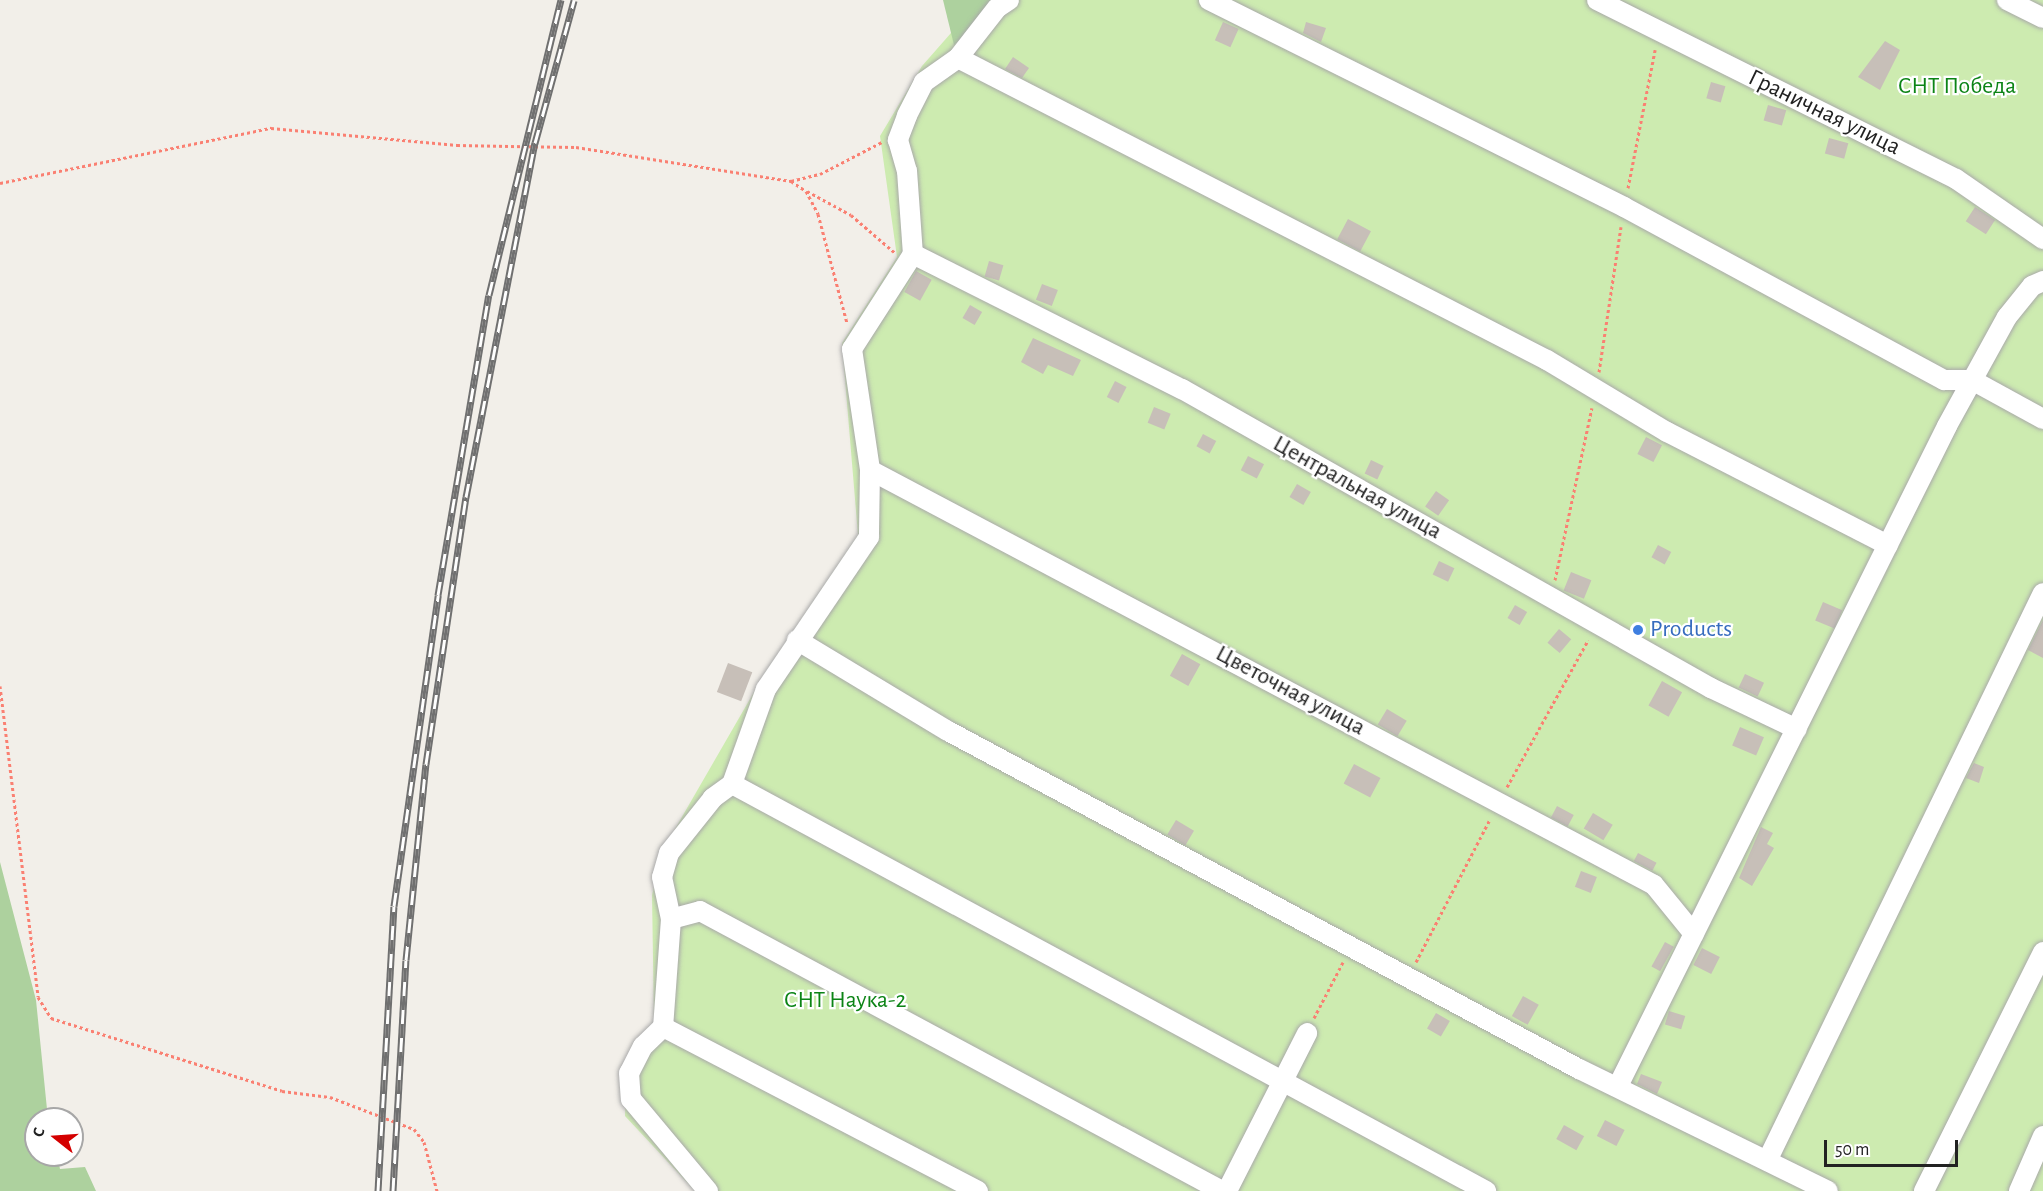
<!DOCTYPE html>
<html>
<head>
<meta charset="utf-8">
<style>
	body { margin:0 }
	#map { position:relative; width:2043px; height:1191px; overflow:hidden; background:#f2efe9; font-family:"Alegreya Sans",sans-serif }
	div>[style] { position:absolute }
	.grass>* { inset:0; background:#cdebb0 }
	.forest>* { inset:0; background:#add19e }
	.building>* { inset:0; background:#c7bfb8; transform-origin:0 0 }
	.path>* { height:3px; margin-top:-1.5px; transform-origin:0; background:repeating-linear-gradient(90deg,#fa8072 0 3px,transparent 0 6px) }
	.roads { filter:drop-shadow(0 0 2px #a9a9a9) drop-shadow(0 0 2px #a9a9a9) }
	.minor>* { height:20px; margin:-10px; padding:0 10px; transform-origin:10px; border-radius:10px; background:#fff }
	.rail>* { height:7px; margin-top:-3.5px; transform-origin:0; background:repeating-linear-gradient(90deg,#fff 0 14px,#707070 0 28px); box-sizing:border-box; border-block:2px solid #707070 }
	.dots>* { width:16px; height:16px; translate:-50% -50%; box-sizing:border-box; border:3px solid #fff; border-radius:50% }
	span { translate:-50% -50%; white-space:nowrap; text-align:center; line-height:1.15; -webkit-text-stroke:4.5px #fff; paint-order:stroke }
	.park-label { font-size:24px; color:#0c8416 }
	.street-label { font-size:24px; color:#222 }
	.shop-label { font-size:24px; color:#366cbe }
	.left { translate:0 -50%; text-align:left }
	.north { position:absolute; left:24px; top:1107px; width:60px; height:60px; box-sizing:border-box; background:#fff; border:2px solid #a7a7a7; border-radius:50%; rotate:287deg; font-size:16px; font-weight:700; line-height:24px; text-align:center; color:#222 }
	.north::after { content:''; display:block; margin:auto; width:21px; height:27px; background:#d40000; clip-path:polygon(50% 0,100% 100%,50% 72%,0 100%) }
	.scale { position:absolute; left:1824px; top:1140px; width:134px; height:27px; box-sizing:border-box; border:3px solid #222; border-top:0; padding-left:8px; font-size:18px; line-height:21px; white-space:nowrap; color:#222; -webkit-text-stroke:4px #fff; paint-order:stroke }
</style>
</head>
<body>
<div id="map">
	<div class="grass">
		<i style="clip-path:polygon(980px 0,2043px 0,2043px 1191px,695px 1191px,625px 1116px,626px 1066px,654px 1024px,652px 895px,664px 848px,765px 673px,858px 535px,842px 343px,897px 257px,880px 136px,922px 66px)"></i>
	</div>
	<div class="forest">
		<i style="clip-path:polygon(943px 0,1007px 0,954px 45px)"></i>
		<i style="clip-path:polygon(0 862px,36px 1000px,48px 1119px,36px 1119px,36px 1155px,57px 1155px,60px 1169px,85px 1167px,96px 1191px,0 1191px)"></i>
	</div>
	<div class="building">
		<i style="left:1223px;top:22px;width:17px;height:20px;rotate:24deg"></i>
		<i style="clip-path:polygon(1306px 22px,1326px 28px,1321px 42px,1303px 33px)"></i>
		<i style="clip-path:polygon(1885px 41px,1900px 50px,1880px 90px,1858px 77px)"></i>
		<i style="clip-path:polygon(1013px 57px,1029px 68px,1022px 78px,1005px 69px)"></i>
		<i style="left:1711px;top:82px;width:15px;height:17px;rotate:16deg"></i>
		<i style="left:1768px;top:105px;width:19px;height:16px;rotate:16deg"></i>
		<i style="left:1829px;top:138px;width:20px;height:16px;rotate:15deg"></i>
		<i style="left:1975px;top:207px;width:24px;height:17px;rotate:33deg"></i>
		<i style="left:1348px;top:219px;width:26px;height:23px;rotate:28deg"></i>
		<i style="left:989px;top:261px;width:15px;height:16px;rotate:16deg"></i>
		<i style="left:916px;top:271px;width:18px;height:24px;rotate:29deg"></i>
		<i style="left:1042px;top:284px;width:17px;height:17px;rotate:21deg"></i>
		<i style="left:970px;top:305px;width:14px;height:15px;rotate:30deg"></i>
		<i style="clip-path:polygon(1033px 338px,1081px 360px,1073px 376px,1048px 365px,1043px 374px,1021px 362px)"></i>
		<i style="left:1115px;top:381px;width:13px;height:18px;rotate:27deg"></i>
		<i style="left:1154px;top:407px;width:18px;height:17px;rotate:22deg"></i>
		<i style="left:1203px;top:434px;width:15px;height:14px;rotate:28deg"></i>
		<i style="left:1646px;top:437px;width:18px;height:19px;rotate:27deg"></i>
		<i style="left:1248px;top:456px;width:18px;height:16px;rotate:27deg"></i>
		<i style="left:1371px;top:460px;width:14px;height:15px;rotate:25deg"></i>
		<i style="left:1297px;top:484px;width:16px;height:15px;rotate:30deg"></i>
		<i style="left:1436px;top:491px;width:16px;height:19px;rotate:35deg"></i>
		<i style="left:1658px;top:545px;width:15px;height:14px;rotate:28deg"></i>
		<i style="left:1439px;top:561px;width:17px;height:15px;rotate:25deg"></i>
		<i style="left:1571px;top:572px;width:22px;height:20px;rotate:22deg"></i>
		<i style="left:1823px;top:602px;width:21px;height:20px;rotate:23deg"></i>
		<i style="left:1515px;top:605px;width:14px;height:15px;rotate:30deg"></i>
		<i style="clip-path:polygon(2043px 620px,2043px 658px,2028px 650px)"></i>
		<i style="left:1559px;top:629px;width:16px;height:18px;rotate:40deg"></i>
		<i style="left:1182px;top:654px;width:21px;height:25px;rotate:29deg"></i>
		<i style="left:728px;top:663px;width:26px;height:31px;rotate:21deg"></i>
		<i style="left:1745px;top:674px;width:21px;height:15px;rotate:25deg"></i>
		<i style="left:1662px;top:681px;width:23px;height:28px;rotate:29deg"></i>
		<i style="left:1387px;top:709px;width:23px;height:18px;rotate:31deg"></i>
		<i style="left:1740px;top:727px;width:26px;height:20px;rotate:23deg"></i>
		<i style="clip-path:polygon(1974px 763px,1984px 767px,1979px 783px,1966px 778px)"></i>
		<i style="left:1354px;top:764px;width:30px;height:22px;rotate:28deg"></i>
		<i style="left:1557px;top:806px;width:19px;height:13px;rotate:28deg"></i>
		<i style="left:1593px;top:813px;width:23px;height:18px;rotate:31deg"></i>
		<i style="left:1176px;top:820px;width:21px;height:17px;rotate:31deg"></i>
		<i style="clip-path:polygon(1761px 827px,1773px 833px,1767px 844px,1774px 848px,1752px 886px,1739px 878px)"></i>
		<i style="left:1638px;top:853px;width:21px;height:9px;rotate:28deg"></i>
		<i style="left:1581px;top:871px;width:17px;height:17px;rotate:21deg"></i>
		<i style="left:1665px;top:942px;width:10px;height:28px;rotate:29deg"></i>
		<i style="left:1702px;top:948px;width:20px;height:19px;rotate:27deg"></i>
		<i style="left:1523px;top:996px;width:18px;height:23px;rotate:29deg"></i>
		<i style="left:1669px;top:1011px;width:17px;height:14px;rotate:17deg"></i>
		<i style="left:1436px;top:1013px;width:16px;height:18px;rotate:30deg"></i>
		<i style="clip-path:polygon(1641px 1074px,1662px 1082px,1657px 1094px,1637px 1084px)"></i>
		<i style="left:1605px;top:1120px;width:22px;height:18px;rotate:27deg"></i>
		<i style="left:1564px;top:1125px;width:23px;height:16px;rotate:29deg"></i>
	</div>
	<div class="path">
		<i style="left:791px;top:181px;width:18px;rotate:34deg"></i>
		<i style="left:806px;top:191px;width:26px;rotate:62deg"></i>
		<i style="left:818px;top:214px;width:113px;rotate:75.1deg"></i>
		<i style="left:0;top:183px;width:277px;rotate:-11.5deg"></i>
		<i style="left:271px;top:128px;width:187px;rotate:5.2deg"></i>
		<i style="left:457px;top:145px;width:119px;rotate:1deg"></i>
		<i style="left:576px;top:147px;width:218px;rotate:9deg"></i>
		<i style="left:791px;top:181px;width:30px;rotate:-14deg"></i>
		<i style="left:820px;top:174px;width:70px;rotate:-27.3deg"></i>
		<i style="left:1628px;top:188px;width:141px;rotate:-78.9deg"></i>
		<i style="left:807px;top:191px;width:50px;rotate:28.6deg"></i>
		<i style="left:851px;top:215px;width:57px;rotate:40.7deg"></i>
		<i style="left:1599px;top:372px;width:147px;rotate:-81.4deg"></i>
		<i style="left:1555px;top:580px;width:176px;rotate:-77.9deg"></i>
		<i style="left:0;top:686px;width:313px;rotate:83deg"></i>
		<i style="left:38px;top:997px;width:25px;rotate:58deg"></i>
		<i style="left:51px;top:1018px;width:242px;rotate:17.5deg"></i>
		<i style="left:282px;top:1091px;width:48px;rotate:7.1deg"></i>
		<i style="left:330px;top:1097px;width:90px;rotate:20.9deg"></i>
		<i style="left:414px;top:1129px;width:16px;rotate:52deg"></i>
		<i style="left:424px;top:1142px;width:51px;rotate:75.1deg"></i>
		<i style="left:1507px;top:787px;width:168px;rotate:-61.1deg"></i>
		<i style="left:1416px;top:962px;width:161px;rotate:-62.6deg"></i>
		<i style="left:1314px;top:1018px;width:63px;rotate:-62.6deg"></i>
	</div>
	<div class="roads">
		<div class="minor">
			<i style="left:1009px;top:0;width:14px;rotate:146deg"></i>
			<i style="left:997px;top:8px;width:63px;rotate:128deg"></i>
			<i style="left:958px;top:58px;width:662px;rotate:27.15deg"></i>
			<i style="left:1547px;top:360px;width:140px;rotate:31deg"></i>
			<i style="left:1667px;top:432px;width:248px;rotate:27.1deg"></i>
			<i style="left:1209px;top:0;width:464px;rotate:26.5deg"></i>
			<i style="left:1624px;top:207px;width:364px;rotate:28.4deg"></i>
			<i style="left:1944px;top:380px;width:28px"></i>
			<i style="left:1972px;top:380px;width:81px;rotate:28.8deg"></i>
			<i style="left:1597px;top:0;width:401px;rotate:26.5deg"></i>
			<i style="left:1956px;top:179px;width:106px;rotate:34.6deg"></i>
			<i style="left:2007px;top:0;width:40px;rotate:26.6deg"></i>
			<i style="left:958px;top:58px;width:42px;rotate:144.8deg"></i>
			<i style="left:924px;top:82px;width:38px;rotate:117deg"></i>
			<i style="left:907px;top:116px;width:26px;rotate:111deg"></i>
			<i style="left:898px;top:140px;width:32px;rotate:74deg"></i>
			<i style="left:907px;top:171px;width:83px;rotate:85.9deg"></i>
			<i style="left:913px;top:254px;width:113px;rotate:122.7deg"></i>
			<i style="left:852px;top:349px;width:122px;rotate:81.5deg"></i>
			<i style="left:870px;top:470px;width:67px;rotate:90.9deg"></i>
			<i style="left:869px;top:537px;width:184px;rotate:124.1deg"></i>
			<i style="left:766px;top:689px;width:101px;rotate:109.7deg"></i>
			<i style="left:732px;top:784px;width:857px;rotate:28.36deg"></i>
			<i style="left:913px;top:254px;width:301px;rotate:26.7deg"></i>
			<i style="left:1182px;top:389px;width:608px;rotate:29.48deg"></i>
			<i style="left:1711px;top:688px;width:95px;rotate:25.5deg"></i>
			<i style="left:870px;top:470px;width:887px;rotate:27.89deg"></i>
			<i style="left:1654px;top:885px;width:63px;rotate:50.8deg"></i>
			<i style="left:797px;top:640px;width:176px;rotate:31.1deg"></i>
			<i style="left:948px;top:731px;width:716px;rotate:28.18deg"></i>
			<i style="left:1579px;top:1069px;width:277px;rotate:26.1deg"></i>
			<i style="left:732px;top:784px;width:24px;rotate:144deg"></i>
			<i style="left:713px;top:798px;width:70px;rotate:128.7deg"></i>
			<i style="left:669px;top:853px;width:25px;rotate:106deg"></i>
			<i style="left:662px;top:877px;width:43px;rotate:77.9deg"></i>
			<i style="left:671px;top:919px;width:30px;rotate:-15deg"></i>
			<i style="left:700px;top:911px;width:592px;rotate:28.21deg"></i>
			<i style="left:671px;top:919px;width:108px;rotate:94.2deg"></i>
			<i style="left:663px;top:1027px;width:355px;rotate:27.5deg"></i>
			<i style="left:663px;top:1027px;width:28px;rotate:136deg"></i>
			<i style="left:643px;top:1046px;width:30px;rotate:117deg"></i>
			<i style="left:629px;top:1073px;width:26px;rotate:86deg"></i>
			<i style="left:631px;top:1099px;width:120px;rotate:50.1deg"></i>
			<i style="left:1618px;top:1086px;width:737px;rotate:-63.5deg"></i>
			<i style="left:1947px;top:426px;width:124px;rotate:-61.2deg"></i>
			<i style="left:2007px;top:317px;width:40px;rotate:-51deg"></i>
			<i style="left:2032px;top:286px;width:12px;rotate:-24deg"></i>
			<i style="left:1768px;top:1159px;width:629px;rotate:-64.09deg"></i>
			<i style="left:1227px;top:1191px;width:177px;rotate:-63.1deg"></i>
			<i style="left:1924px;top:1191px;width:267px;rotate:-63.5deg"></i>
			<i style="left:2019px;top:1191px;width:60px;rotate:-66.4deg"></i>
		</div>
	</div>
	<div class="rail">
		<i style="left:378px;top:1191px;width:285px;rotate:-86.8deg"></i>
		<i style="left:394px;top:906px;width:314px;rotate:-81.9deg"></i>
		<i style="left:438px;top:595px;width:304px;rotate:-80.4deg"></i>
		<i style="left:489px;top:295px;width:304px;rotate:-76.3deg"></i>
		<i style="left:393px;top:1191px;width:231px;rotate:-86.8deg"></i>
		<i style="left:406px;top:960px;width:197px;rotate:-84.2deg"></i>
		<i style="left:426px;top:764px;width:270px;rotate:-81.5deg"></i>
		<i style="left:466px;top:497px;width:361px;rotate:-79deg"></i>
		<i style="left:535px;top:143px;width:148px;rotate:-74.7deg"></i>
	</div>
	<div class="dots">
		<i style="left:1638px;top:630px;background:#3f7fe0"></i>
	</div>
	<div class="park-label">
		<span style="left:1957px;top:87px">СНТ Победа</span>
		<span style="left:845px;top:1001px">СНТ Наука-2</span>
	</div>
	<div class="street-label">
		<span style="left:1824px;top:113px;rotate:26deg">Граничная улица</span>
		<span style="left:1357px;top:488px;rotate:29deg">Центральная улица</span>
		<span style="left:1290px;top:691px;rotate:28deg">Цветочная улица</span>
	</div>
	<div class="shop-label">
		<span class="left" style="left:1650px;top:630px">Products</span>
	</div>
	<div class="north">С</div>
	<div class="scale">50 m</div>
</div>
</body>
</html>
